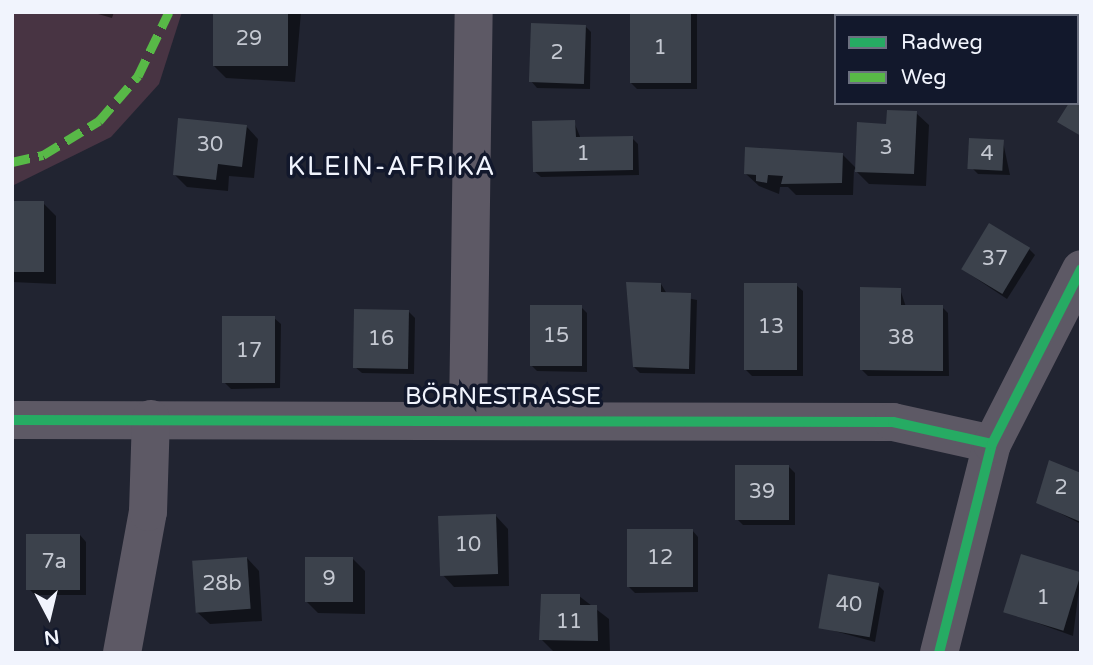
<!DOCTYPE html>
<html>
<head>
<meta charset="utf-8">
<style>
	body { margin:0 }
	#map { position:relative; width:1093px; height:665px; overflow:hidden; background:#212431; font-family:"Varela Round",sans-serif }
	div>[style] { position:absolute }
	.green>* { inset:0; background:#483443 }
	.shadow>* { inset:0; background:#0007 }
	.building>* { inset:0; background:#3c424c; transform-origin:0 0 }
	.minor>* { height:38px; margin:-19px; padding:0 19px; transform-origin:19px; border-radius:19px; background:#5d5965 }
	.quiet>* { height:9px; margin-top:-4.5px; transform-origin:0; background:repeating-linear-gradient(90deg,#58b947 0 18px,transparent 0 27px) }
	.cycleway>* { height:10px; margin:-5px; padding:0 5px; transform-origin:5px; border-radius:5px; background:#26ab63 }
	span { translate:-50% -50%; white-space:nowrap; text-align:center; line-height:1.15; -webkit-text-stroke:7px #12182c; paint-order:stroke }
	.number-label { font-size:21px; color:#c4c8d1 }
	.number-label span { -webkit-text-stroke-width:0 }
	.street-label { font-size:24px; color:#f1f4fd }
	.neighbourhood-label { font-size:26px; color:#f1f4fd; letter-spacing:2px }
	.frame { position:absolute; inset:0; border:14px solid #f1f4fd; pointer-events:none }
	.legend { position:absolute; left:834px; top:14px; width:245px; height:91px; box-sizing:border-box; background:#12182c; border:2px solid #6b7080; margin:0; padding:9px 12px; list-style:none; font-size:21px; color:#f1f4fd }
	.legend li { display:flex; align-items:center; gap:14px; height:35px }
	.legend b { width:35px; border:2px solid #6b7080 }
	.north { position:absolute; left:14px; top:581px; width:70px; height:70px; -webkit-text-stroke:5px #12182c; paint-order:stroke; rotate:173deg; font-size:19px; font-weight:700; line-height:28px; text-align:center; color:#f1f4fd }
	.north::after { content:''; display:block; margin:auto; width:24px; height:32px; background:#f1f4fd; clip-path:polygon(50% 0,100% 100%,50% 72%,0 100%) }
</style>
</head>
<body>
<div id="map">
	<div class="green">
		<i style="clip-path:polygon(12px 12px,182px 12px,159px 84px,111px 137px,12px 186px)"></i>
	</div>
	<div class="shadow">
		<i style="clip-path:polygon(91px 12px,114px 12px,112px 18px)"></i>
		<i style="clip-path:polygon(214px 12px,301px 12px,295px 82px,226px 78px,213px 65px)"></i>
		<i style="clip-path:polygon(631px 12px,697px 12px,697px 89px,637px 89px,631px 83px)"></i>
		<i style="clip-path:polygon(585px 26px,591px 32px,590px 89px,537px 88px,531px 81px)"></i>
		<i style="clip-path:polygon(916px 113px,929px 125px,926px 186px,869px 184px,854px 169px,853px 195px,796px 195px,788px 187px,780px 187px,779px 194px,759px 186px,746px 174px,842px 154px,857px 169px,888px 126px)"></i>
		<i style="clip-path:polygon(574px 122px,581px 139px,632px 138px,638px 144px,639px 175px,541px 177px,534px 171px)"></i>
		<i style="clip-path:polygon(246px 126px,258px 139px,254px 178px,229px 176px,228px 191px,187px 187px,175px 175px)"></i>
		<i style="clip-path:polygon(1003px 142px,1010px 175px,978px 174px,972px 168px)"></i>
		<i style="clip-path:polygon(12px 203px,43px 203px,56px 216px,56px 284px,12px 282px)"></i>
		<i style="clip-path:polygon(1029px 249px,1035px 255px,1007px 299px,962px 269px)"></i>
		<i style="clip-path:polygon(627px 284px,661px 284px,667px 294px,697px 300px,695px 374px,640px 373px,634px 367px)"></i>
		<i style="clip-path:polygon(796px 285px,803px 291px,803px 376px,752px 376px,746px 370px)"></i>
		<i style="clip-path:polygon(900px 289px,906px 307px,942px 307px,948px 313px,949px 376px,868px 376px,862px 370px)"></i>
		<i style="clip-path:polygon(581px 307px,587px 313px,587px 372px,537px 371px,531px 365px)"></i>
		<i style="clip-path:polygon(408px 311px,415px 318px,414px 374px,362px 373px,355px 367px)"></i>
		<i style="clip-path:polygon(274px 318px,281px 324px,280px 388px,231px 389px,225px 383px)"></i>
		<i style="clip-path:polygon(789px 467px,795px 473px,795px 525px,743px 525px,737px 519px)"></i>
		<i style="clip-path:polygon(1081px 474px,1081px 524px,1038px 502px)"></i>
		<i style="clip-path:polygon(496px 516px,508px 529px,509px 586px,454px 587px,442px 574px)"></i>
		<i style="clip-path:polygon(692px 530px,698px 537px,698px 592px,635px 593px,629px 587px)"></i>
		<i style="clip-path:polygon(80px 535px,86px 542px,86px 595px,35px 595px,29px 589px)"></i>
		<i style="clip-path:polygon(1023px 557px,1081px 574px,1073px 636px,1007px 612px)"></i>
		<i style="clip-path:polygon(247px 558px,259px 571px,262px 621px,210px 624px,197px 612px)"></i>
		<i style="clip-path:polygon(353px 559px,365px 571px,365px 614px,318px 613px,306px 601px)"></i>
		<i style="clip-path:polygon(878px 585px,884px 591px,875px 642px,820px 627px)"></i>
		<i style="clip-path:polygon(579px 596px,609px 619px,610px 653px,553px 651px,541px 639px)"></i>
	</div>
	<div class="building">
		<i style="left:213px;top:12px;width:75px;height:54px"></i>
		<i style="left:630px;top:12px;width:61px;height:71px"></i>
		<i style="left:531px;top:23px;width:55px;height:59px;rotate:2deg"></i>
		<i style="clip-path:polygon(1081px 84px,1081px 136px,1057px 122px,1069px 103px,1077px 103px)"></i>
		<i style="clip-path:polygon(887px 110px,917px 111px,914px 174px,855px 172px,857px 122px,886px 124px)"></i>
		<i style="clip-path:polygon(178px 118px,247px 125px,242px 167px,218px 164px,216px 180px,173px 175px)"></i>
		<i style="clip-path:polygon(575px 120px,576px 137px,633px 136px,633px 170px,533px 172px,532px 121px)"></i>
		<i style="left:969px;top:138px;width:35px;height:31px;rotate:3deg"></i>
		<i style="clip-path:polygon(745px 147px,843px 153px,842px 183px,781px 184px,783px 176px,768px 175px,767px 183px,756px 181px,756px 175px,744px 174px)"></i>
		<i style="left:12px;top:201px;width:32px;height:71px"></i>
		<i style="left:989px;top:223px;width:48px;height:54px;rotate:31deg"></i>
		<i style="clip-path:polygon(626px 282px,661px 283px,661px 292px,691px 293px,689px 369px,633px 367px)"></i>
		<i style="left:744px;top:283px;width:53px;height:87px"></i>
		<i style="clip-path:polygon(860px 287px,901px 288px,901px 305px,943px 305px,943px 371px,860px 370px)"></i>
		<i style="left:530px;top:305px;width:52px;height:61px"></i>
		<i style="left:354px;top:309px;width:55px;height:59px;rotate:1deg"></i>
		<i style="left:275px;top:316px;width:67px;height:53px;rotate:90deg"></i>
		<i style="clip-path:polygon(1049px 460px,1081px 473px,1081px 522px,1036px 503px)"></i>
		<i style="left:735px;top:465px;width:54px;height:55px"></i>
		<i style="left:496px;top:514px;width:60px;height:58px;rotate:88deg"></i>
		<i style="left:627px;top:529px;width:66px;height:58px"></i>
		<i style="left:26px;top:534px;width:54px;height:56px"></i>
		<i style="left:1021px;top:554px;width:63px;height:61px;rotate:17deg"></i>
		<i style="left:247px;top:557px;width:52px;height:55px;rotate:86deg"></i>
		<i style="left:305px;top:557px;width:48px;height:45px"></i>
		<i style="left:828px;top:574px;width:52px;height:55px;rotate:10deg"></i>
		<i style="clip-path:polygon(541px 594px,580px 594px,580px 605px,597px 605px,598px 641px,539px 640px)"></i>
	</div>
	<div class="minor">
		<i style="left:1080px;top:12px;width:1px;rotate:45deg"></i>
		<i style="left:468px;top:417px;width:405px;rotate:-89.2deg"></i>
		<i style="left:12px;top:420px;width:881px;rotate:0.13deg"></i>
		<i style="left:893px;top:422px;width:101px;rotate:12.5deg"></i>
		<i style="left:122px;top:653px;width:143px;rotate:-79.6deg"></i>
		<i style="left:148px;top:512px;width:93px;rotate:-88.2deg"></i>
		<i style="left:939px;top:653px;width:216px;rotate:-75.8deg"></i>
		<i style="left:992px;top:444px;width:196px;rotate:-63deg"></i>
	</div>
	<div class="quiet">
		<i style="left:12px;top:162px;width:32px;rotate:-13deg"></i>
		<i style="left:43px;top:155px;width:66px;rotate:-31.3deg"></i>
		<i style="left:99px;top:121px;width:60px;rotate:-49.1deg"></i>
		<i style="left:138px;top:76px;width:71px;rotate:-64.2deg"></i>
	</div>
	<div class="cycleway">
		<i style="left:12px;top:420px;width:881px;rotate:0.13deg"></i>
		<i style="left:893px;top:422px;width:101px;rotate:12.5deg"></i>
		<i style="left:939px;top:653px;width:216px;rotate:-75.8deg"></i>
		<i style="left:992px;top:444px;width:196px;rotate:-63deg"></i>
	</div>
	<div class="number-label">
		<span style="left:249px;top:39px">29</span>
		<span style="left:660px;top:48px">1</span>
		<span style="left:557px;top:53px">2</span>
		<span style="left:210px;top:145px">30</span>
		<span style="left:886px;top:148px">3</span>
		<span style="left:583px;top:154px">1</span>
		<span style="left:987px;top:154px">4</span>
		<span style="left:995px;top:259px">37</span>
		<span style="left:771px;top:327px">13</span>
		<span style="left:556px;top:336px">15</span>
		<span style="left:901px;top:338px">38</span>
		<span style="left:381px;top:339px">16</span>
		<span style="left:249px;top:351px">17</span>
		<span style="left:1061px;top:488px">2</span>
		<span style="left:762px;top:492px">39</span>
		<span style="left:468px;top:545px">10</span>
		<span style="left:660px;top:558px">12</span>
		<span style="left:54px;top:562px">7a</span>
		<span style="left:329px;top:579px">9</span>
		<span style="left:222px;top:584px">28b</span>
		<span style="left:1043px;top:598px">1</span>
		<span style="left:849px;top:605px">40</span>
		<span style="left:569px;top:622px">11</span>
	</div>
	<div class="street-label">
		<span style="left:503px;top:397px">BÖRNESTRASSE</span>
	</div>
	<div class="neighbourhood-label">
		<span style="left:392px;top:167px">KLEIN-AFRIKA</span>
	</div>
	<div class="frame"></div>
	<ul class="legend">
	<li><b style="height:9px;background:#26ab63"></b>Radweg</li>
	<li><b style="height:9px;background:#58b947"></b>Weg</li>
	</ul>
	<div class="north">N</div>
</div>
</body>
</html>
